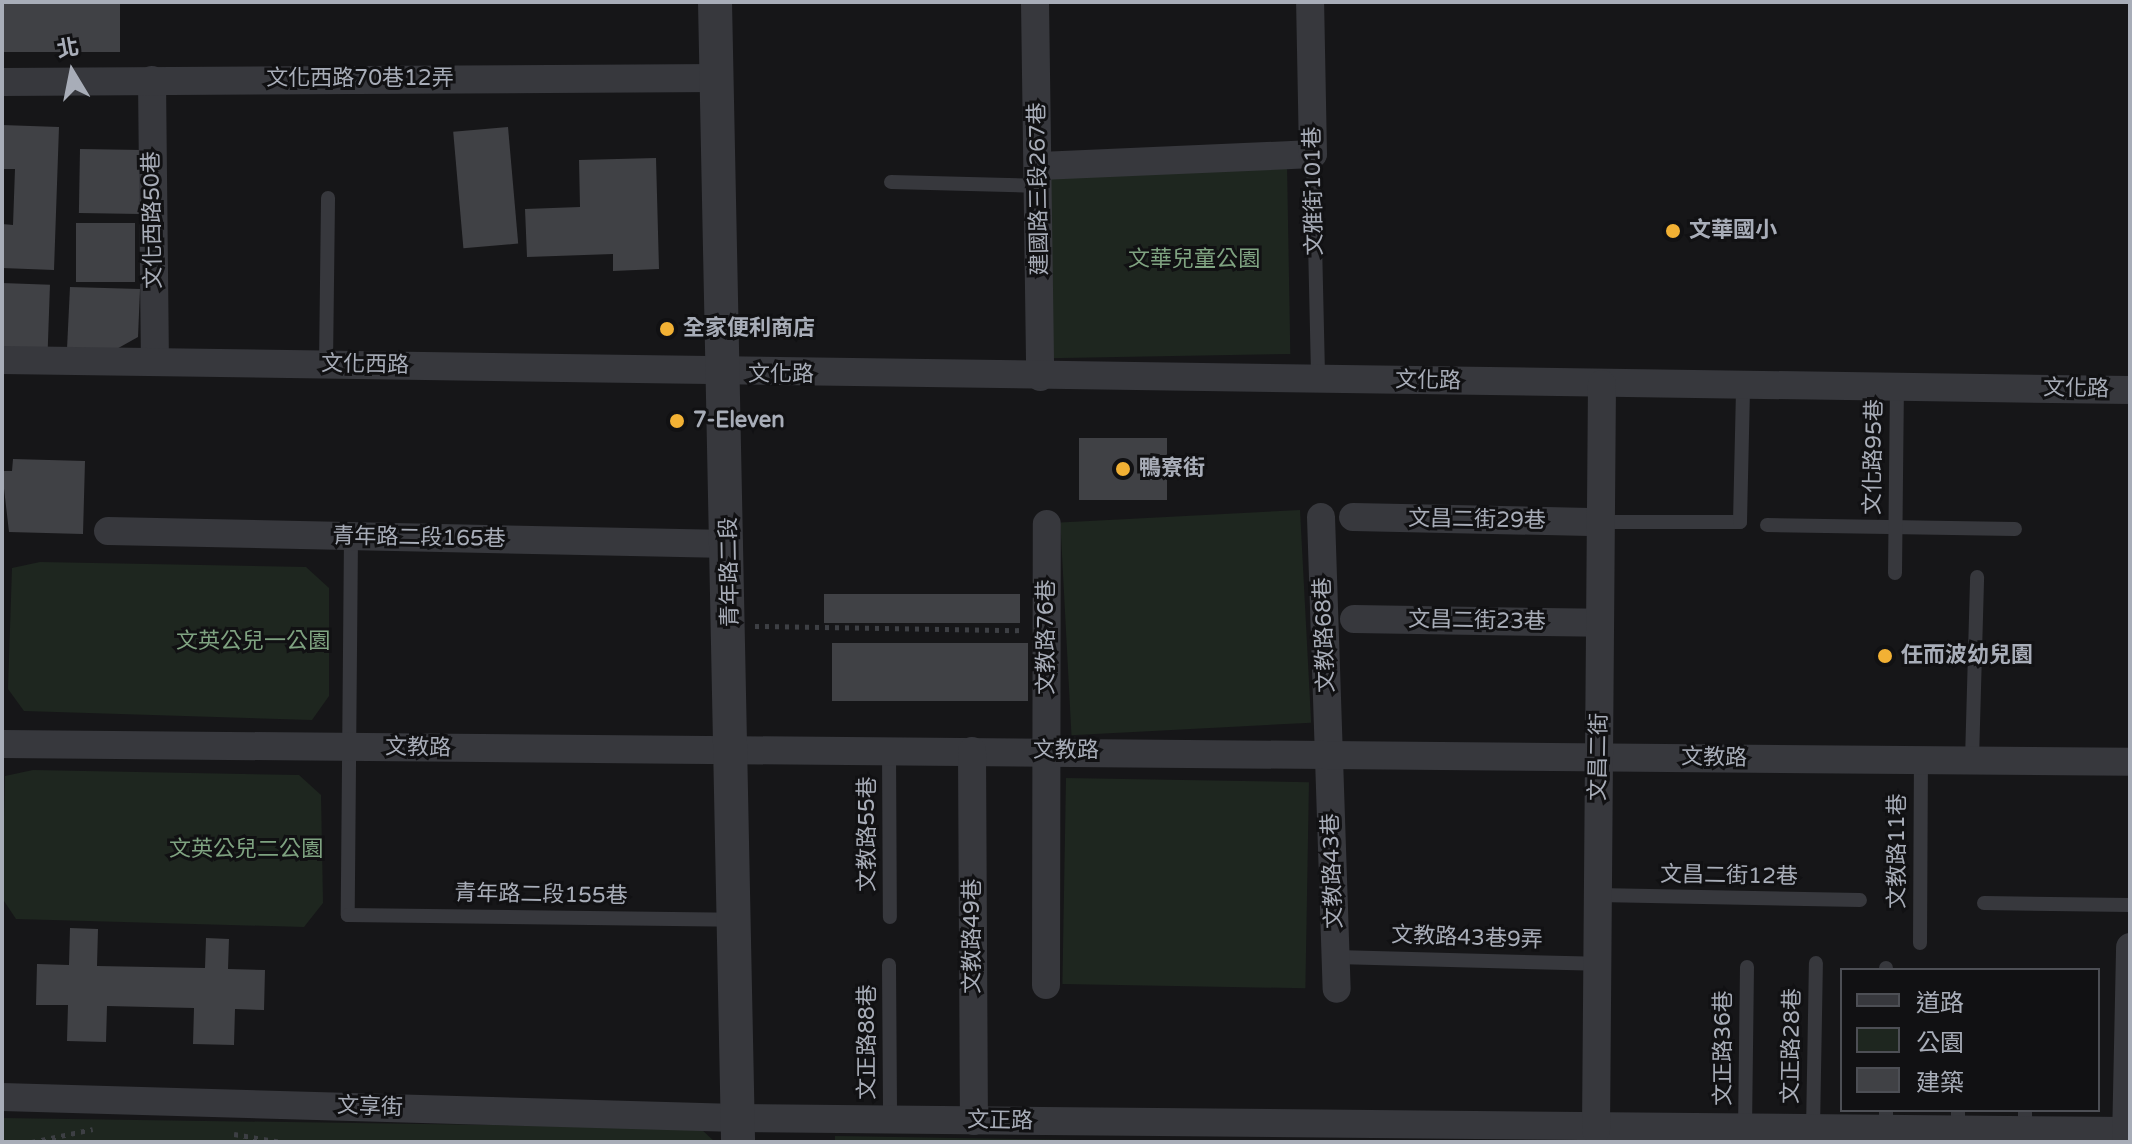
<!DOCTYPE html>
<html>
<head>
<meta charset="utf-8">
<style>
	body { margin:0 }
	#map { position:relative; width:2132px; height:1144px; overflow:hidden; background:#161618; font-family:"Varela Round","Noto Sans TC",sans-serif }
	div>[style] { position:absolute }
	.green>* { inset:0; background:#1e261f; transform-origin:0 0 }
	.building>* { inset:0; background:#404145; transform-origin:0 0 }
	.path>* { height:5px; margin-top:-2.5px; transform-origin:0; background:repeating-linear-gradient(90deg,#3d3f44 0 4px,transparent 0 10px) }
	.service>* { height:14px; margin:-7px; padding:0 7px; transform-origin:7px; border-radius:7px; background:#37383d }
	.minor>* { height:28px; margin:-14px; padding:0 14px; transform-origin:14px; border-radius:14px; background:#37383d }
	.tertiary>* { height:34px; margin:-17px; padding:0 17px; transform-origin:17px; border-radius:17px; background:#37383d }
	.dots>* { width:22px; height:22px; translate:-50% -50%; box-sizing:border-box; border:4px solid #111113; border-radius:50% }
	span { translate:-50% -50%; white-space:nowrap; text-align:center; line-height:1.15; -webkit-text-stroke:6px #111113; paint-order:stroke }
	.street-label { font-size:22px; color:#a8adb8 }
	.poi-label { font-size:22px; color:#a8adb8; font-weight:700 }
	.left { translate:0 -50%; text-align:left }
	.park-label { font-size:22px; color:#7fa381 }
	.frame { position:absolute; inset:0; border:4px solid #a8adb8; pointer-events:none }
	.legend { position:absolute; left:1840px; top:968px; width:260px; height:144px; box-sizing:border-box; background:#111113; border:2px solid #4d4f55; margin:0; padding:10px 14px; list-style:none; font-size:24px; color:#a8adb8 }
	.legend li { display:flex; align-items:center; gap:16px; height:40px }
	.legend b { width:40px; border:2px solid #4d4f55 }
	.north { position:absolute; left:32px; top:32px; width:80px; height:80px; -webkit-text-stroke:6px #111113; paint-order:stroke; rotate:350deg; font-size:22px; font-weight:700; line-height:32px; text-align:center; color:#a8adb8 }
	.north::after { content:''; display:block; margin:auto; width:28px; height:36px; background:#a8adb8; clip-path:polygon(50% 0,100% 100%,50% 72%,0 100%) }
</style>
</head>
<body>
<div id="map">
	<div class="green">
		<i style="left:1287px;top:164px;width:190px;height:242px;rotate:89deg"></i>
		<i style="left:1300px;top:510px;width:213px;height:240px;rotate:87deg"></i>
		<i style="clip-path:polygon(40px 562px,306px 567px,329px 588px,329px 696px,312px 720px,24px 711px,8px 689px,12px 568px)"></i>
		<i style="clip-path:polygon(33px 770px,299px 775px,321px 795px,323px 903px,304px 927px,16px 919px,2px 898px,5px 776px)"></i>
		<i style="left:1066px;top:778px;width:243px;height:206px;rotate:1deg"></i>
		<i style="clip-path:polygon(2px 1118px,700px 1128px,715px 1142px,2px 1142px)"></i>
		<i style="clip-path:polygon(835px 1136px,1212px 1142px,835px 1142px)"></i>
	</div>
	<div class="building">
		<i style="left:2px;top:2px;width:118px;height:50px"></i>
		<i style="clip-path:polygon(2px 125px,59px 127px,54px 270px,2px 268px,2px 224px,13px 225px,15px 169px,2px 169px)"></i>
		<i style="left:508px;top:127px;width:117px;height:55px;rotate:85deg"></i>
		<i style="left:80px;top:149px;width:62px;height:64px;rotate:1deg"></i>
		<i style="clip-path:polygon(656px 158px,659px 269px,613px 271px,613px 254px,527px 257px,525px 209px,580px 207px,579px 160px)"></i>
		<i style="left:76px;top:223px;width:59px;height:59px"></i>
		<i style="left:2px;top:283px;width:48px;height:65px;rotate:2deg"></i>
		<i style="clip-path:polygon(70px 287px,140px 289px,138px 337px,113px 351px,67px 349px)"></i>
		<i style="left:1167px;top:438px;width:62px;height:88px;rotate:90deg"></i>
		<i style="clip-path:polygon(13px 459px,85px 461px,83px 534px,9px 532px,2px 471px,12px 471px)"></i>
		<i style="left:824px;top:594px;width:196px;height:29px"></i>
		<i style="left:832px;top:643px;width:196px;height:58px"></i>
		<i style="clip-path:polygon(70px 928px,98px 929px,97px 966px,205px 968px,206px 938px,229px 939px,228px 969px,265px 970px,264px 1010px,235px 1009px,234px 1045px,193px 1044px,194px 1008px,107px 1006px,106px 1042px,67px 1041px,68px 1005px,36px 1005px,37px 964px,69px 965px)"></i>
	</div>
	<div class="path">
		<i style="left:755px;top:626px;width:266px;rotate:0.9deg"></i>
		<i style="left:234px;top:1134px;width:48px;rotate:9.7deg"></i>
		<i style="left:32px;top:1142px;width:62px;rotate:-12deg"></i>
	</div>
	<div class="service">
		<i style="left:1313px;top:154px;width:226px;rotate:88.7deg"></i>
		<i style="left:891px;top:182px;width:150px;rotate:1.5deg"></i>
		<i style="left:326px;top:364px;width:166px;rotate:-89.3deg"></i>
		<i style="left:1601px;top:522px;width:139px"></i>
		<i style="left:1740px;top:522px;width:137px;rotate:-88.7deg"></i>
		<i style="left:1767px;top:525px;width:248px;rotate:0.9deg"></i>
		<i style="left:351px;top:536px;width:379px;rotate:90.5deg"></i>
		<i style="left:348px;top:915px;width:386px;rotate:0.7deg"></i>
		<i style="left:1895px;top:573px;width:186px;rotate:-89.4deg"></i>
		<i style="left:889px;top:751px;width:166px;rotate:89.7deg"></i>
		<i style="left:1972px;top:760px;width:183px;rotate:-88.4deg"></i>
		<i style="left:1598px;top:895px;width:262px;rotate:1.1deg"></i>
		<i style="left:1984px;top:903px;width:146px;rotate:0.8deg"></i>
		<i style="left:1920px;top:943px;width:183px;rotate:-89.7deg"></i>
		<i style="left:1336px;top:957px;width:261px;rotate:1.5deg"></i>
		<i style="left:889px;top:965px;width:155px;rotate:89.6deg"></i>
		<i style="left:1886px;top:970px;width:2px;rotate:-90deg"></i>
		<i style="left:1745px;top:1130px;width:163px;rotate:-89.3deg"></i>
		<i style="left:1813px;top:1130px;width:167px;rotate:-89deg"></i>
		<i style="left:1886px;top:1130px;width:20px;rotate:-90deg"></i>
		<i style="left:1958px;top:1130px;width:20px;rotate:-90deg"></i>
		<i style="left:2025px;top:1131px;width:21px;rotate:-90deg"></i>
	</div>
	<div class="minor">
		<i style="left:1035px;top:2px;width:375px;rotate:89.2deg"></i>
		<i style="left:152px;top:80px;width:280px;rotate:89.4deg"></i>
		<i style="left:2px;top:82px;width:716px;rotate:-0.32deg"></i>
		<i style="left:1040px;top:166px;width:273px;rotate:-2.5deg"></i>
		<i style="left:1313px;top:154px;width:152px;rotate:-91.1deg"></i>
		<i style="left:2px;top:360px;width:2128px;rotate:0.81deg"></i>
		<i style="left:1321px;top:517px;width:472px;rotate:88.1deg"></i>
		<i style="left:1353px;top:517px;width:248px;rotate:1.2deg"></i>
		<i style="left:108px;top:531px;width:621px;rotate:1.2deg"></i>
		<i style="left:1354px;top:619px;width:246px;rotate:0.9deg"></i>
		<i style="left:2px;top:744px;width:2128px;rotate:0.48deg"></i>
		<i style="left:972px;top:751px;width:370px;rotate:89.7deg"></i>
		<i style="left:1046px;top:985px;width:461px;rotate:-89.9deg"></i>
		<i style="left:2px;top:1097px;width:735px;rotate:1.64deg"></i>
		<i style="left:737px;top:1118px;width:1390px;rotate:0.54deg"></i>
		<i style="left:1596px;top:1130px;width:746px;rotate:-89.54deg"></i>
		<i style="left:2126px;top:1142px;width:195px;rotate:-88.8deg"></i>
	</div>
	<div class="tertiary">
		<i style="left:715px;top:2px;width:1140px;rotate:88.84deg"></i>
	</div>
	<div class="dots">
		<i style="left:1673px;top:231px;background:#f2b134"></i>
		<i style="left:667px;top:329px;background:#f2b134"></i>
		<i style="left:677px;top:421px;background:#f2b134"></i>
		<i style="left:1123px;top:469px;background:#f2b134"></i>
		<i style="left:1885px;top:656px;background:#f2b134"></i>
	</div>
	<div class="street-label">
		<span style="left:360px;top:79px">文化西路70巷12弄</span>
		<span style="left:1039px;top:189px;rotate:-91deg">建國路三段267巷</span>
		<span style="left:1314px;top:191px;rotate:-91deg">文雅街101巷</span>
		<span style="left:153px;top:220px;rotate:-91deg">文化西路50巷</span>
		<span style="left:365px;top:365px;rotate:1deg">文化西路</span>
		<span style="left:781px;top:375px">文化路</span>
		<span style="left:1428px;top:381px;rotate:1deg">文化路</span>
		<span style="left:2076px;top:389px;rotate:1deg">文化路</span>
		<span style="left:1874px;top:457px;rotate:-89deg">文化路95巷</span>
		<span style="left:1477px;top:520px;rotate:1deg">文昌二街29巷</span>
		<span style="left:419px;top:538px;rotate:1deg">青年路二段165巷</span>
		<span style="left:730px;top:572px;rotate:-91deg">青年路二段</span>
		<span style="left:1477px;top:621px;rotate:1deg">文昌二街23巷</span>
		<span style="left:1325px;top:635px;rotate:-92deg">文教路68巷</span>
		<span style="left:1047px;top:637px;rotate:-90deg">文教路76巷</span>
		<span style="left:418px;top:748px;rotate:1deg">文教路</span>
		<span style="left:1066px;top:751px">文教路</span>
		<span style="left:1599px;top:757px;rotate:-89deg">文昌二街</span>
		<span style="left:1714px;top:758px;rotate:1deg">文教路</span>
		<span style="left:868px;top:834px;rotate:-90deg">文教路55巷</span>
		<span style="left:1898px;top:851px;rotate:-90deg">文教路11巷</span>
		<span style="left:1333px;top:871px;rotate:-92deg">文教路43巷</span>
		<span style="left:1729px;top:876px;rotate:1deg">文昌二街12巷</span>
		<span style="left:541px;top:895px;rotate:1deg">青年路二段155巷</span>
		<span style="left:973px;top:936px;rotate:-90deg">文教路49巷</span>
		<span style="left:1467px;top:938px;rotate:2deg">文教路43巷9弄</span>
		<span style="left:868px;top:1042px;rotate:-90deg">文正路88巷</span>
		<span style="left:1792px;top:1046px;rotate:-89deg">文正路28巷</span>
		<span style="left:1724px;top:1048px;rotate:-90deg">文正路36巷</span>
		<span style="left:370px;top:1107px;rotate:2deg">文享街</span>
		<span style="left:1000px;top:1121px;rotate:1deg">文正路</span>
	</div>
	<div class="poi-label">
		<span class="left" style="left:1689px;top:231px">文華國小</span>
		<span class="left" style="left:683px;top:329px">全家便利商店</span>
		<span class="left" style="left:693px;top:421px">7-Eleven</span>
		<span class="left" style="left:1139px;top:469px">鴨寮街</span>
		<span class="left" style="left:1901px;top:656px">任而波幼兒園</span>
	</div>
	<div class="park-label">
		<span style="left:1194px;top:260px">文華兒童公園</span>
		<span style="left:253px;top:642px">文英公兒一公園</span>
		<span style="left:246px;top:850px">文英公兒二公園</span>
	</div>
	<div class="frame"></div>
	<ul class="legend">
	<li><b style="height:10px;background:#37383d"></b>道路</li>
	<li><b style="height:22px;background:#1e261f"></b>公園</li>
	<li><b style="height:22px;background:#404145"></b>建築</li>
	</ul>
	<div class="north">北</div>
</div>
</body>
</html>
